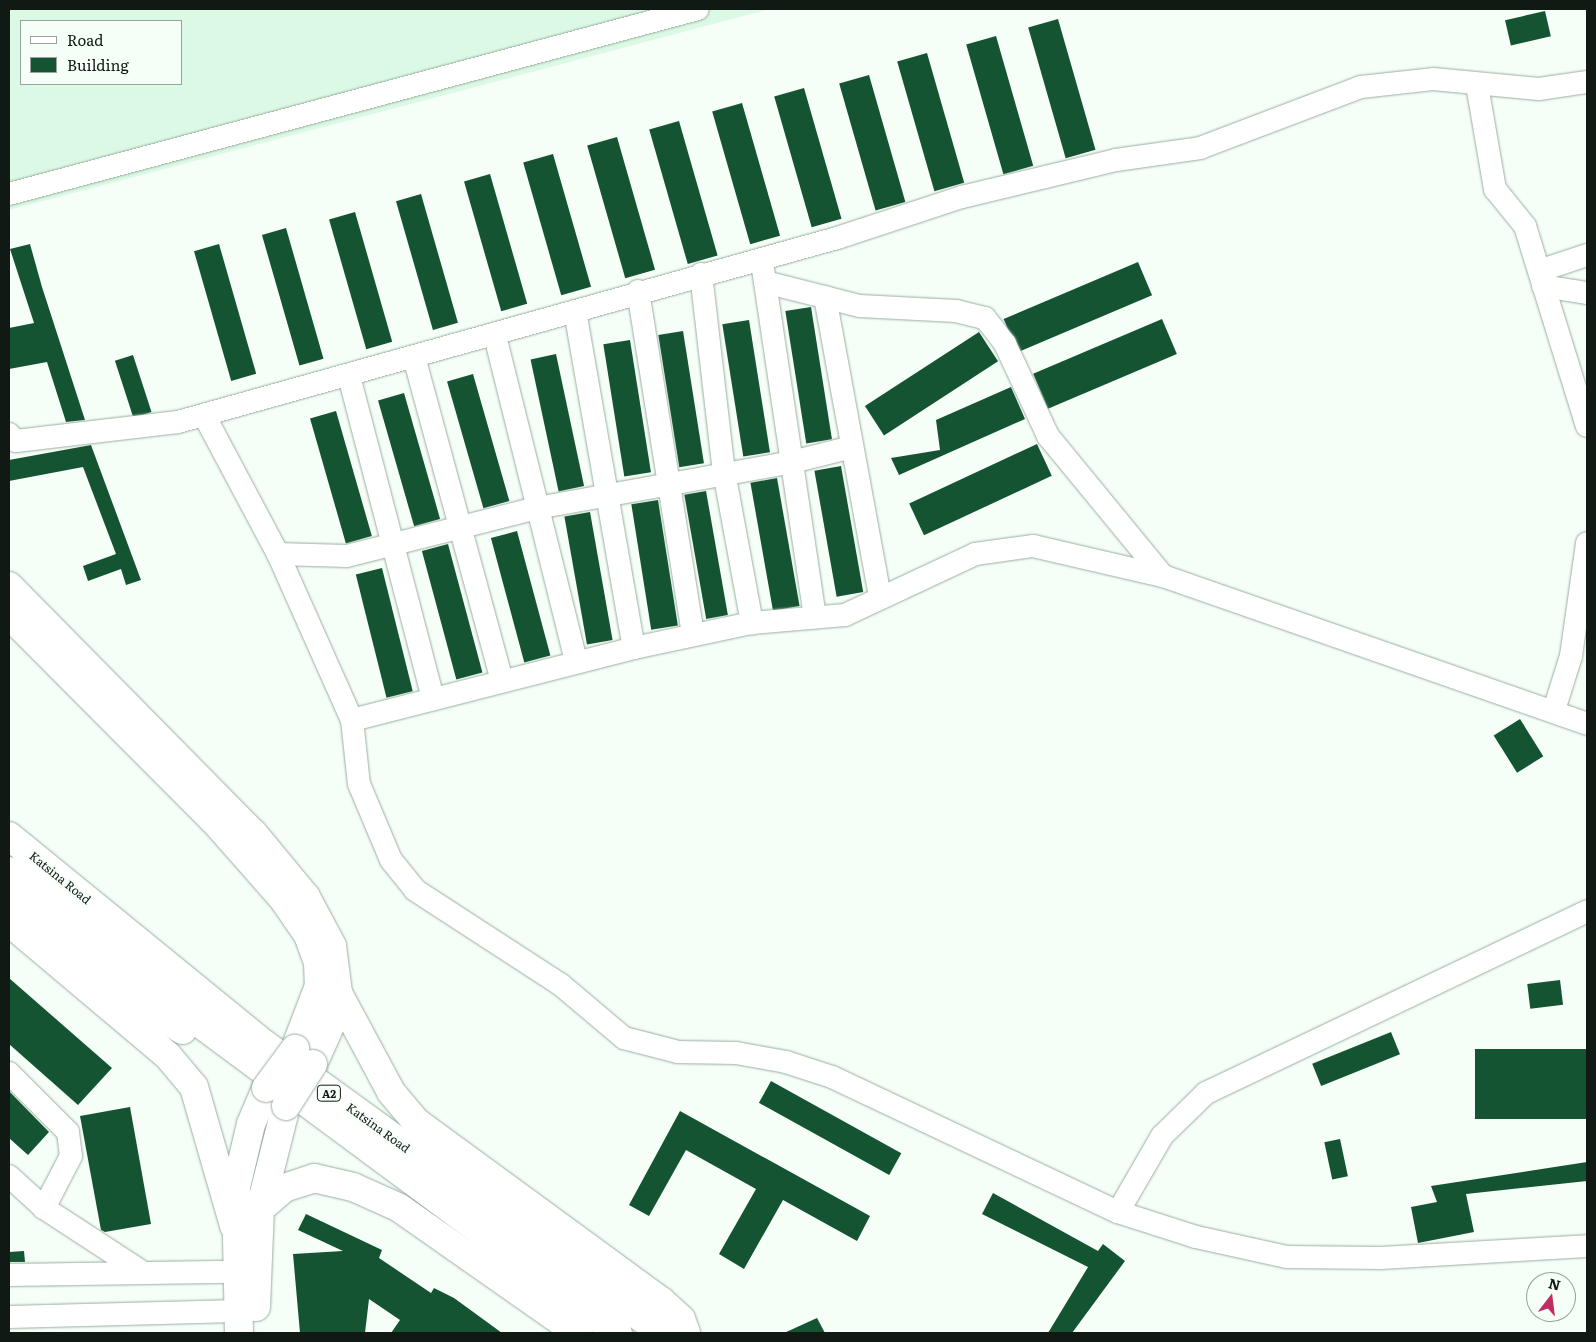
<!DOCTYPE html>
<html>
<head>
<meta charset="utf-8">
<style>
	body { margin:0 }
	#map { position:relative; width:1596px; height:1342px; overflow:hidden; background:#f5fef7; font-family:Literata,serif }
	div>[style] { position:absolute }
	.built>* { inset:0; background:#dbf9e4 }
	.building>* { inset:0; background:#145432; transform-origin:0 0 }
	.roads { filter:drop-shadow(0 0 1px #99ae9f) drop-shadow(0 0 1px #99ae9f) }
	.minor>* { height:22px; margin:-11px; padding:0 11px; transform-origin:11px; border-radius:11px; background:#fff }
	.major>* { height:28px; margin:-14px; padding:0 14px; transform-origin:14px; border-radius:14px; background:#fff }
	.highway>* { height:28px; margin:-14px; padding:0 14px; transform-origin:14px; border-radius:14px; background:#fff }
	.bridges { filter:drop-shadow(0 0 1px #99ae9f) drop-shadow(0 0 1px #99ae9f) }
	.major-bridge>* { height:28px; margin:-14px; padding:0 14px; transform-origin:14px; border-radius:14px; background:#fff }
	span { translate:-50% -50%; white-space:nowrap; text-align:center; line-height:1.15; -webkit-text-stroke:5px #f5fef7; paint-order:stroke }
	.shield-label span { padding:1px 4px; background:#f5fef7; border:1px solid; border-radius:4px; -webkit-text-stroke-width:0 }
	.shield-label { font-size:11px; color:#111914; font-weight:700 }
	.street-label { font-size:12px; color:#111914 }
	.frame { position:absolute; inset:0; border:10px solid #111914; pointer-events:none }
	.legend { position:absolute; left:20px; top:20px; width:162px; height:65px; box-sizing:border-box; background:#f5fef7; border:1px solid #9aa29c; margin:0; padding:6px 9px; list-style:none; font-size:15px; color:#111914 }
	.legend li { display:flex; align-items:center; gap:10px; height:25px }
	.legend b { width:25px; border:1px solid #9aa29c }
	.north { position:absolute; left:1526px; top:1272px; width:50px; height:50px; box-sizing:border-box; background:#f5fef7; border:1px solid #9aa29c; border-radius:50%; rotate:15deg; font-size:14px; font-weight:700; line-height:20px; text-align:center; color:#111914 }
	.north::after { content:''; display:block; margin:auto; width:18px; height:22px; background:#bd2f60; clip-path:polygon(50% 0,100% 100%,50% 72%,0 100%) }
</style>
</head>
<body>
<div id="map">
	<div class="built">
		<i style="clip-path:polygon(evenodd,9px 9px,770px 9px,9px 210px,9px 9px,21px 21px,181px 21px,181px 84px,21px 84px,21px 21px)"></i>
	</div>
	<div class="building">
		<i style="left:1545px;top:11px;width:26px;height:41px;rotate:77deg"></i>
		<i style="left:1058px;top:19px;width:136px;height:31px;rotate:74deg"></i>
		<i style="left:996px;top:36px;width:135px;height:31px;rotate:74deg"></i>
		<i style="left:927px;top:53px;width:135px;height:31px;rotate:74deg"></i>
		<i style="left:869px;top:75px;width:132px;height:31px;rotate:74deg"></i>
		<i style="left:804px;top:88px;width:136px;height:31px;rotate:74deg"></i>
		<i style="left:742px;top:103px;width:138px;height:31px;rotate:74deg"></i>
		<i style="left:679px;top:121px;width:140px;height:31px;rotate:74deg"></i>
		<i style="left:617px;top:137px;width:138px;height:31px;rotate:74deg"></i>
		<i style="left:553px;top:154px;width:138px;height:31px;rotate:74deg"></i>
		<i style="left:490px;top:174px;width:135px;height:27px;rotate:74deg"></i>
		<i style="left:421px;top:194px;width:134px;height:26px;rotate:74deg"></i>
		<i style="left:355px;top:212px;width:135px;height:27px;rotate:74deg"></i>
		<i style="left:286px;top:228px;width:136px;height:25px;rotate:74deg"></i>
		<i style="clip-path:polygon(30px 244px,42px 287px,85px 420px,66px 422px,47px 362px,9px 369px,9px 328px,34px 323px,10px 249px)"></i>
		<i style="left:219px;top:244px;width:135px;height:26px;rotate:74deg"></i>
		<i style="left:1138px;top:262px;width:36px;height:146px;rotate:67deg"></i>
		<i style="left:811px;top:307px;width:134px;height:26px;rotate:81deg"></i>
		<i style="left:1162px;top:319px;width:38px;height:140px;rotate:67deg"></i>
		<i style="left:749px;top:320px;width:134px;height:27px;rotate:81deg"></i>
		<i style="left:683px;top:331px;width:134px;height:25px;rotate:81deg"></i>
		<i style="left:979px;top:332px;width:35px;height:136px;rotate:57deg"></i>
		<i style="left:630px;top:340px;width:134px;height:27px;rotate:81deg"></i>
		<i style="left:556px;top:354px;width:135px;height:26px;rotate:78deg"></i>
		<i style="left:133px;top:355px;width:60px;height:19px;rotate:72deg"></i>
		<i style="left:473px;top:374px;width:132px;height:27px;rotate:74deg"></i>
		<i style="clip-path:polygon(1011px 387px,1025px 419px,899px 475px,891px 458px,940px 450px,936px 420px)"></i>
		<i style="left:404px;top:393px;width:131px;height:27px;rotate:74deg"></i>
		<i style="left:336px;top:411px;width:130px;height:27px;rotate:74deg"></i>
		<i style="left:1037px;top:444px;width:35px;height:141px;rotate:65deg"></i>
		<i style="clip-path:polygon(91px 445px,141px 580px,126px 585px,121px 569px,88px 581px,83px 566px,116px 554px,83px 467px,9px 481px,9px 460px)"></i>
		<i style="left:841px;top:466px;width:128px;height:27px;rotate:80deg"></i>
		<i style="left:777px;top:478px;width:130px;height:27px;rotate:80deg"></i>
		<i style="left:706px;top:491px;width:126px;height:22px;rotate:80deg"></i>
		<i style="left:658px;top:500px;width:127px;height:27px;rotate:81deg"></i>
		<i style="left:590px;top:512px;width:130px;height:26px;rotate:80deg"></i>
		<i style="left:517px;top:531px;width:129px;height:27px;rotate:75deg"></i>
		<i style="left:448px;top:544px;width:133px;height:27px;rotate:75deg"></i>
		<i style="left:382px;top:568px;width:127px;height:27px;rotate:76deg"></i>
		<i style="left:1520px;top:719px;width:44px;height:31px;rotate:58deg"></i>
		<i style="clip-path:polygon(9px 978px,112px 1068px,78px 1105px,9px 1044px)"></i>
		<i style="left:1560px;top:980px;width:25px;height:33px;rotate:83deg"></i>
		<i style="left:1391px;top:1032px;width:24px;height:85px;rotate:68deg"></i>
		<i style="left:1587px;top:1049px;width:70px;height:112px;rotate:90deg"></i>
		<i style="left:771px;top:1081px;width:149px;height:25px;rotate:29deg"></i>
		<i style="clip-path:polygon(9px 1091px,49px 1132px,28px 1155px,9px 1138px)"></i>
		<i style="clip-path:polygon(130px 1107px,151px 1224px,105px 1232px,101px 1230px,80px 1116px)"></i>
		<i style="clip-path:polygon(680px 1111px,870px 1216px,857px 1241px,783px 1200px,744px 1269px,719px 1254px,756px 1189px,686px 1150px,649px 1216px,629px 1205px)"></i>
		<i style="left:1340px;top:1139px;width:38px;height:16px;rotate:78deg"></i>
		<i style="clip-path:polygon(1587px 1162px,1587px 1181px,1466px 1194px,1474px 1232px,1418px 1243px,1411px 1207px,1437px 1202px,1431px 1186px)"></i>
		<i style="clip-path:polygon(993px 1193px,1098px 1251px,1103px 1244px,1125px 1261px,1072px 1333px,1048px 1333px,1088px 1267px,982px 1214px)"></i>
		<i style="clip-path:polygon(306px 1214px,382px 1250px,379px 1258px,431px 1293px,434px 1288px,454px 1298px,502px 1333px,391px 1333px,400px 1320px,369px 1299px,365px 1333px,300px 1333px,293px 1254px,343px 1251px,298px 1230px)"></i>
		<i style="clip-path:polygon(24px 1251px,25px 1262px,9px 1262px,9px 1252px)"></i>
		<i style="clip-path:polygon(817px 1318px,825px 1333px,784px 1333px)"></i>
	</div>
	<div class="roads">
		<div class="minor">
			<i style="left:1477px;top:85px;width:106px;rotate:80.2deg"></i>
			<i style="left:1495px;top:189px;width:48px;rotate:51deg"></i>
			<i style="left:1525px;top:226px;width:209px;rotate:72.8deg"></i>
			<i style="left:9px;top:194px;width:713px;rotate:-15.03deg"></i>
			<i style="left:763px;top:269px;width:352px;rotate:81.5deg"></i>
			<i style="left:1539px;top:271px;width:51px;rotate:-18.4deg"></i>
			<i style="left:701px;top:274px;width:199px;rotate:83.4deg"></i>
			<i style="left:724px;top:472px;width:154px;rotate:79.5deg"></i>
			<i style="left:765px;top:282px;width:98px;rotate:14.2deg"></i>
			<i style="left:860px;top:306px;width:96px;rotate:3deg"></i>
			<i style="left:956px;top:311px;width:30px;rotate:14deg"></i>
			<i style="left:985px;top:318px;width:33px;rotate:52deg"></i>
			<i style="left:1005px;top:344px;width:102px;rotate:64.9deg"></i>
			<i style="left:1048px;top:436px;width:181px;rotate:50.6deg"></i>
			<i style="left:1543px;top:286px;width:45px;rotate:9deg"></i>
			<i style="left:638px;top:291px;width:348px;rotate:80.9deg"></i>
			<i style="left:825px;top:297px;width:305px;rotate:79.6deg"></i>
			<i style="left:575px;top:311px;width:342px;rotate:80.1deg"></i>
			<i style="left:495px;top:336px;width:336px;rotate:76deg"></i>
			<i style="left:414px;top:357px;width:336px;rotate:74.8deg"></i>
			<i style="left:349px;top:376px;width:334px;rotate:75.4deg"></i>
			<i style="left:204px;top:415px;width:157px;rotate:62deg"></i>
			<i style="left:278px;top:554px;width:182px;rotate:66deg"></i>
			<i style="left:352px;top:720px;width:64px;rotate:83.8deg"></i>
			<i style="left:359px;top:784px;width:82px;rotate:67.2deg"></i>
			<i style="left:391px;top:860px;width:38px;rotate:51deg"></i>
			<i style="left:415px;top:890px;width:173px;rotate:33deg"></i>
			<i style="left:560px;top:984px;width:84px;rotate:40.2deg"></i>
			<i style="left:624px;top:1038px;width:56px;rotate:14.5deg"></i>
			<i style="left:678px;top:1052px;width:58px;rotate:1deg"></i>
			<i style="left:736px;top:1053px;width:51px;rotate:10.2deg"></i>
			<i style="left:786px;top:1062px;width:48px;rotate:18.1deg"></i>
			<i style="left:832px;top:1077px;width:316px;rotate:25.3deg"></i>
			<i style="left:1118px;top:1212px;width:82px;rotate:17.8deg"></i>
			<i style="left:1196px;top:1237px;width:93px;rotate:12.4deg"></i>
			<i style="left:1287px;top:1257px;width:94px;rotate:0.6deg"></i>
			<i style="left:1381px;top:1258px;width:206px;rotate:-3.3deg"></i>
			<i style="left:9px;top:434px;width:10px;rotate:45deg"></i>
			<i style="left:16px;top:441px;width:163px;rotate:-6.7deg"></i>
			<i style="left:178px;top:422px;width:684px;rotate:-15.6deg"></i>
			<i style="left:837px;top:238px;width:132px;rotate:-18.2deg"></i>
			<i style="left:962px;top:197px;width:158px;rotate:-13.5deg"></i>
			<i style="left:1116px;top:160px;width:85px;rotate:-8.1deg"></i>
			<i style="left:1200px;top:148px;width:172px;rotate:-20.8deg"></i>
			<i style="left:1361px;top:87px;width:72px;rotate:-6.3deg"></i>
			<i style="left:1433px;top:79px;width:106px;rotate:5.4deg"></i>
			<i style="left:1539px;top:89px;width:49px;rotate:-8.3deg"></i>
			<i style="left:278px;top:554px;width:69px;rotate:1.7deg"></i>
			<i style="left:347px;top:556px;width:196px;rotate:-14.2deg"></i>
			<i style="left:537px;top:508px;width:259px;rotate:-10.2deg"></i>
			<i style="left:792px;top:462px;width:62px;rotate:-14deg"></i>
			<i style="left:1554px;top:710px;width:57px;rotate:-72.5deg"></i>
			<i style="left:1571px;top:656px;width:114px;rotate:-81.9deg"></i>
			<i style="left:352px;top:720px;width:291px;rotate:-14.3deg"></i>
			<i style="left:634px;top:648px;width:121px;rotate:-12deg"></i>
			<i style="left:752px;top:623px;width:93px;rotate:-4.9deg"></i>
			<i style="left:845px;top:615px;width:144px;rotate:-25.1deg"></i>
			<i style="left:975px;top:554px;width:59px;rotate:-7.9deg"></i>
			<i style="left:1033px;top:546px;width:133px;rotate:13deg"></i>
			<i style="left:1163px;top:576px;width:449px;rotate:19.2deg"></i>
			<i style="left:9px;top:1073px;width:83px;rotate:45deg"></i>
			<i style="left:68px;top:1132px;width:24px;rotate:83deg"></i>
			<i style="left:71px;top:1156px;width:59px;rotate:117.4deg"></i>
			<i style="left:9px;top:1176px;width:47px;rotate:42.4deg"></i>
			<i style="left:44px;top:1208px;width:113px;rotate:33.1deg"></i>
			<i style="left:1118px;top:1212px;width:88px;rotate:-59.9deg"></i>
			<i style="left:1162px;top:1136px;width:62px;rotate:-44.3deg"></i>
			<i style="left:1206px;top:1093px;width:422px;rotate:-25.5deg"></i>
			<i style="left:9px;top:1275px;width:226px;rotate:-0.8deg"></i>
			<i style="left:9px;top:1317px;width:228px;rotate:-1.5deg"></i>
		</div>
		<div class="major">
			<i style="left:9px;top:586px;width:347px;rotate:45.4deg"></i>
			<i style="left:253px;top:833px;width:83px;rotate:50.4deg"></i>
			<i style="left:306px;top:897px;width:55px;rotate:62deg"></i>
			<i style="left:332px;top:946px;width:47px;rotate:82.7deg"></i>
			<i style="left:338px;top:993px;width:22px;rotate:98deg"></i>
			<i style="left:335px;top:1015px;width:54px;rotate:114.2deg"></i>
			<i style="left:9px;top:615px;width:298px;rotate:45.1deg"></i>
			<i style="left:219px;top:826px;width:98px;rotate:48.7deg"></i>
			<i style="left:284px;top:900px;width:42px;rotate:55.6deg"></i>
			<i style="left:308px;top:935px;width:29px;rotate:70deg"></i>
			<i style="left:318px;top:962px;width:24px;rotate:88deg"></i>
			<i style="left:319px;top:986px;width:67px;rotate:110.9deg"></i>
			<i style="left:9px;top:922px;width:208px;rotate:40.1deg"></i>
			<i style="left:168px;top:1056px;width:40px;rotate:50deg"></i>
			<i style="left:194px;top:1087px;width:145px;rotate:73.9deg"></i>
			<i style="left:256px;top:1307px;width:98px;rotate:-87.7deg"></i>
			<i style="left:260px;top:1209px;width:106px;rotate:-75.8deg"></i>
			<i style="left:239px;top:1333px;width:146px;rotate:-91.2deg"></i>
			<i style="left:236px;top:1187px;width:65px;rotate:-76.6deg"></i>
			<i style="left:251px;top:1124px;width:39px;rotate:-67deg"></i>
		</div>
		<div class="highway">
			<i style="left:9px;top:836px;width:328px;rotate:39.2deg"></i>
			<i style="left:263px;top:1043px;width:493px;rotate:36deg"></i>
			<i style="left:9px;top:871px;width:208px;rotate:39deg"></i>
			<i style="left:171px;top:1002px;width:556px;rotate:36.52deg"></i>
			<i style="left:9px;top:899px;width:182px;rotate:38.1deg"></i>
			<i style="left:152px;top:1011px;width:36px;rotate:32deg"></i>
			<i style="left:338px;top:993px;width:112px;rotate:61.8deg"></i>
			<i style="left:391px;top:1092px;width:38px;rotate:50deg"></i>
			<i style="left:415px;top:1121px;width:305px;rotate:36.2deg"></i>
			<i style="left:661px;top:1301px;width:27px;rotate:42deg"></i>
			<i style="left:681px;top:1319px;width:15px;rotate:70deg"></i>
			<i style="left:260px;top:1209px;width:32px;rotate:-41deg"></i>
			<i style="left:284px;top:1188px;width:32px;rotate:-18deg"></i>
			<i style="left:314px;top:1178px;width:40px;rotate:13deg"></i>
			<i style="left:353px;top:1187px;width:49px;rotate:24deg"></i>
			<i style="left:398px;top:1207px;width:220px;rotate:35deg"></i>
		</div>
	</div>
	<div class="bridges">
		<div class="major-bridge">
			<i style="left:266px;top:1088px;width:49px;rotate:-53.4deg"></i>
			<i style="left:286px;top:1106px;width:50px;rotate:-57.3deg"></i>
		</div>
	</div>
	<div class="shield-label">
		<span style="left:329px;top:1093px">A2</span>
	</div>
	<div class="street-label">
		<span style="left:60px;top:878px;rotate:39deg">Katsina Road</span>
		<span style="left:378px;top:1128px;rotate:36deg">Katsina Road</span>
	</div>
	<div class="frame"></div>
	<ul class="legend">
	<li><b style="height:6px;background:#fff"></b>Road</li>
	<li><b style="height:14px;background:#145432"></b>Building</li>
	</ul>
	<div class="north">N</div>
</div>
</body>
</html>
